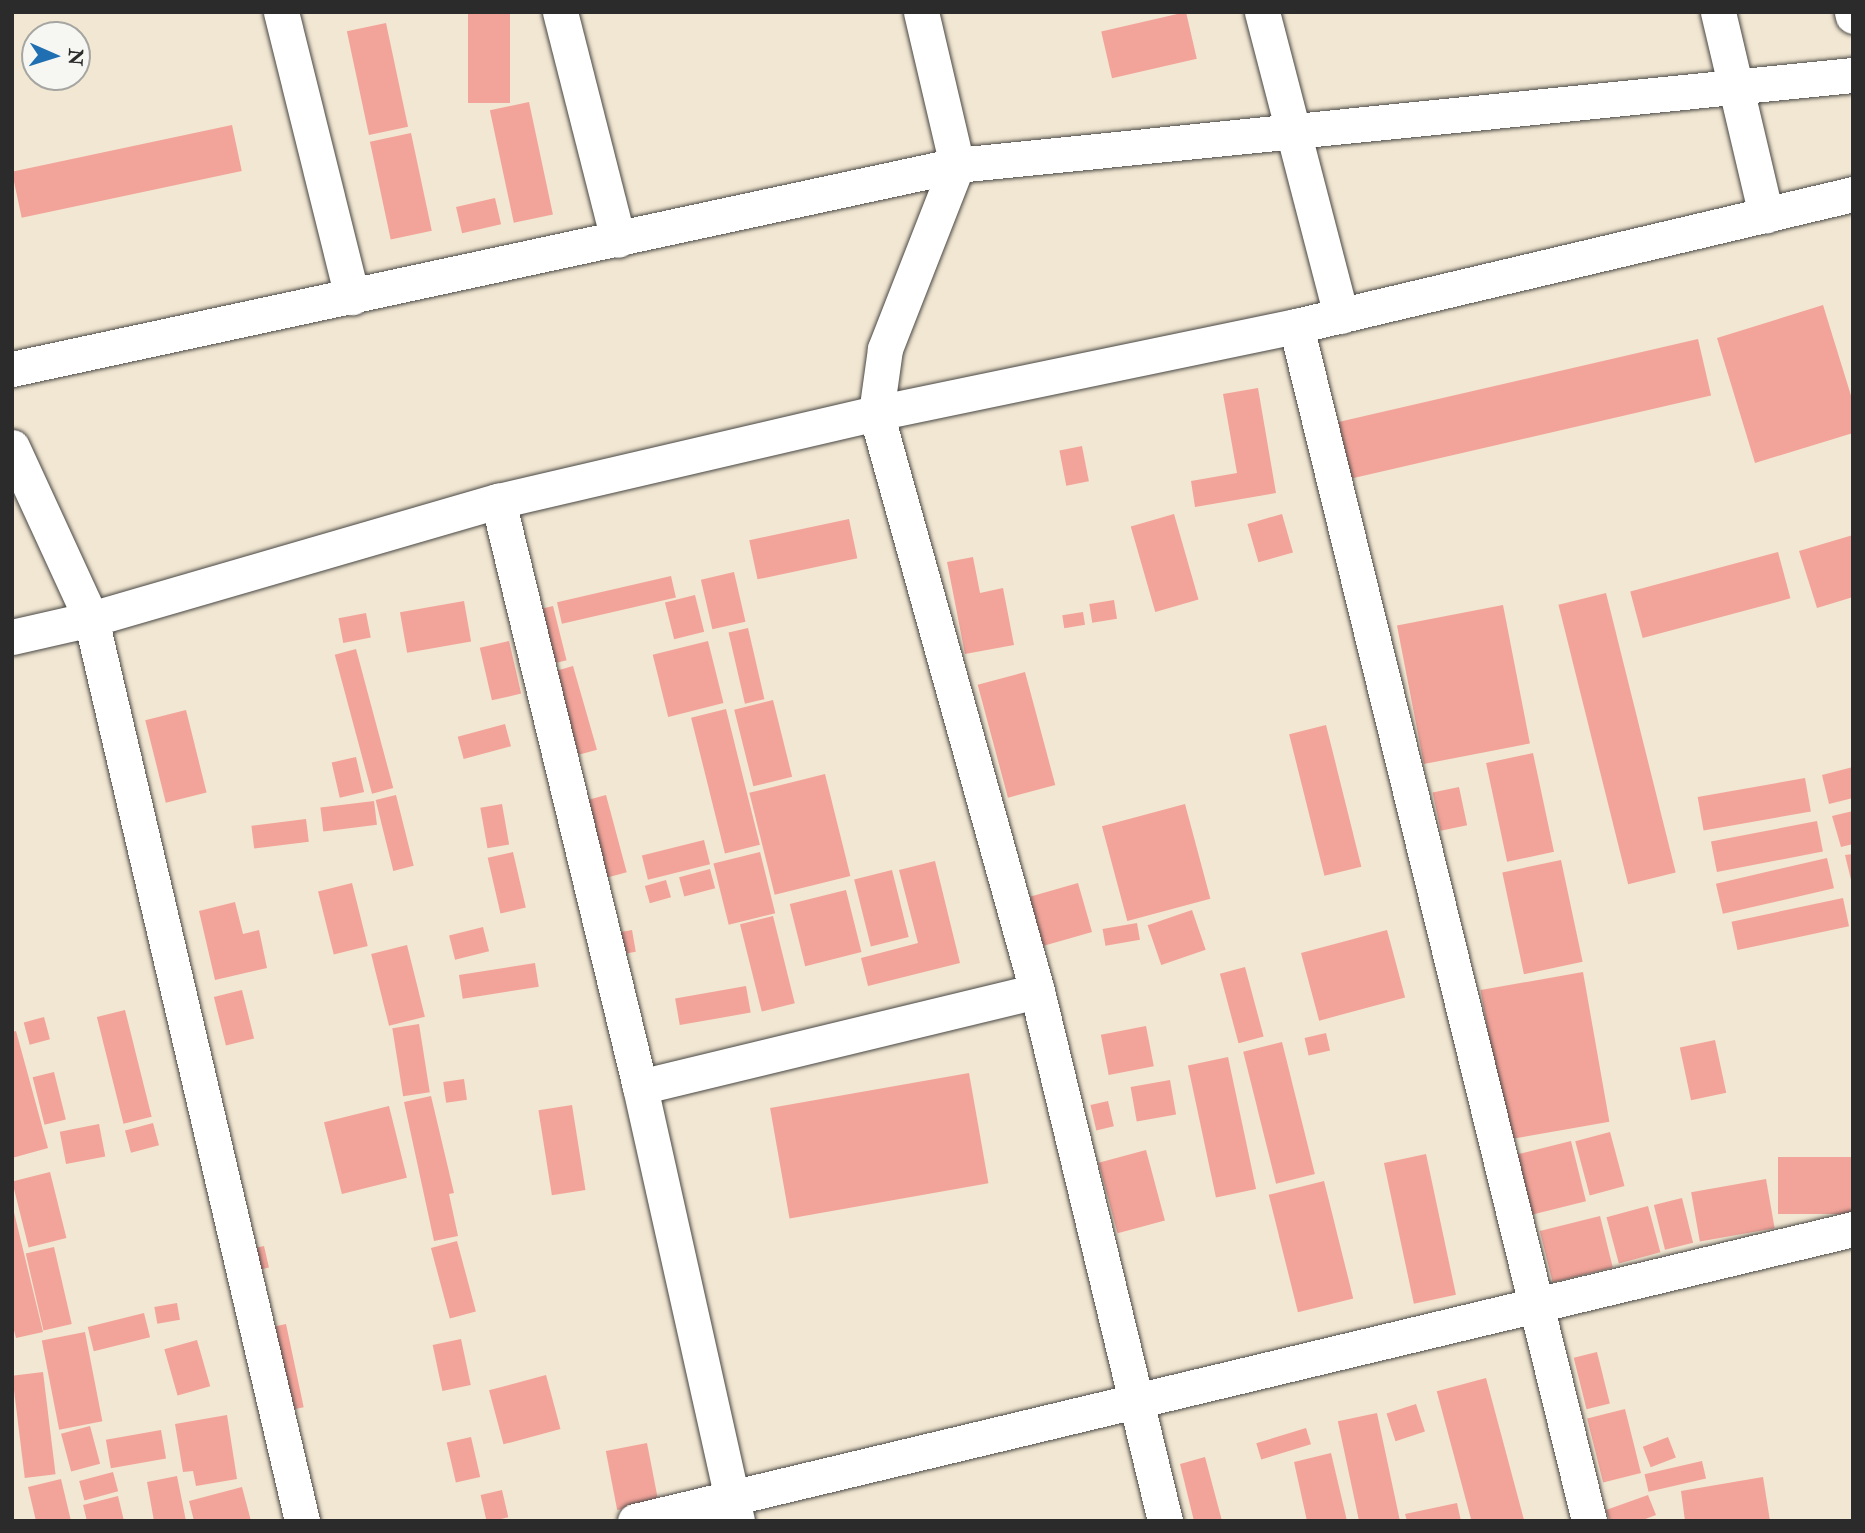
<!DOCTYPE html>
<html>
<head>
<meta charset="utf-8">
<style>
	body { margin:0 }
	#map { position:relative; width:1865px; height:1533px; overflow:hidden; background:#f2e7d2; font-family:"IM FELL Double Pica",serif }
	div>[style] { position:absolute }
	.building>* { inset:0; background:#f2a49a; transform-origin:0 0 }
	.roads { filter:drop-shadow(0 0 2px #494744) drop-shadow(0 0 2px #494744) }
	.minor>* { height:35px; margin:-17.5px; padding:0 17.5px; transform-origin:17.5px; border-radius:17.5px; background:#fff }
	span { translate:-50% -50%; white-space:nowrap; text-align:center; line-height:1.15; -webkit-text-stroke:6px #f6f6f2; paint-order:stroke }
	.frame { position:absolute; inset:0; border:14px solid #2b2b2b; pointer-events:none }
	.north { position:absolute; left:21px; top:21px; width:70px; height:70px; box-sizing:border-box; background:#f6f6f2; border:2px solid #a5a5a2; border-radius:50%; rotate:93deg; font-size:19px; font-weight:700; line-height:28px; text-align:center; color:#2b2b2b }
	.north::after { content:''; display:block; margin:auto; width:24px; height:32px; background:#1f6fb2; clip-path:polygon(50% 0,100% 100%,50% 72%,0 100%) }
</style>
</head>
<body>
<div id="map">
	<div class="building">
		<i style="left:468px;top:12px;width:42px;height:91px"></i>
		<i style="left:1186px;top:12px;width:48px;height:87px;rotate:77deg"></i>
		<i style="left:386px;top:23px;width:106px;height:40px;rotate:78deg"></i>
		<i style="left:529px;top:102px;width:115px;height:40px;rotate:78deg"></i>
		<i style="left:232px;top:125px;width:47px;height:225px;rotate:78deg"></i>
		<i style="left:411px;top:133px;width:100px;height:42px;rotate:78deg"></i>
		<i style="left:495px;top:198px;width:27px;height:40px;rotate:77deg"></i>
		<i style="clip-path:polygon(1823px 305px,1853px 402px,1853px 433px,1755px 463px,1717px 338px)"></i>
		<i style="left:1698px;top:339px;width:58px;height:369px;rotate:77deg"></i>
		<i style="clip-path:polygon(1258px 388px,1276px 493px,1195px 507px,1191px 481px,1237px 473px,1223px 394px)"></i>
		<i style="left:1082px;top:446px;width:36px;height:23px;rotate:79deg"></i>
		<i style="left:1174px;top:514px;width:89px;height:45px;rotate:74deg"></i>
		<i style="left:1282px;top:514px;width:40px;height:36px;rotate:74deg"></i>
		<i style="left:849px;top:519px;width:40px;height:102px;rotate:78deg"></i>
		<i style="clip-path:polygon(1853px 535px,1853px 597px,1817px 608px,1799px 551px)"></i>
		<i style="left:1778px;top:552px;width:48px;height:153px;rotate:75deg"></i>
		<i style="clip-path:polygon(973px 557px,980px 593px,1003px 588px,1014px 645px,965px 654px,947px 562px)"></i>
		<i style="left:734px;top:572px;width:51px;height:34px;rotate:77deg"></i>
		<i style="left:671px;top:576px;width:22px;height:117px;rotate:77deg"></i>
		<i style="left:1606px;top:593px;width:288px;height:49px;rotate:76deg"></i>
		<i style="left:695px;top:595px;width:38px;height:31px;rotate:76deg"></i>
		<i style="left:1114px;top:600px;width:19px;height:25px;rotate:81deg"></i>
		<i style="left:464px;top:601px;width:41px;height:65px;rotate:80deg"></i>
		<i style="left:1503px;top:605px;width:141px;height:108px;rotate:79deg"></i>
		<i style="left:553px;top:606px;width:56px;height:21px;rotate:76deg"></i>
		<i style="left:1083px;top:612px;width:13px;height:21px;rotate:81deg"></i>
		<i style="left:366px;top:613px;width:25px;height:28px;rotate:79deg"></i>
		<i style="left:748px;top:628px;width:73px;height:20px;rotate:77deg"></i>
		<i style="left:509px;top:641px;width:54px;height:30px;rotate:77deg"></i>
		<i style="left:708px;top:641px;width:64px;height:57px;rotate:76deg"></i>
		<i style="left:356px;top:649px;width:144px;height:22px;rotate:75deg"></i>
		<i style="left:573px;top:666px;width:87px;height:19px;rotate:74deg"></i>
		<i style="left:1025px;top:672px;width:117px;height:49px;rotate:75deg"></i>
		<i style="left:773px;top:700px;width:79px;height:40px;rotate:76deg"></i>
		<i style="left:726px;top:709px;width:140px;height:36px;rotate:76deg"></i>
		<i style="left:186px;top:710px;width:85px;height:42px;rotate:76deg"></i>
		<i style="left:505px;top:724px;width:23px;height:49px;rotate:75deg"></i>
		<i style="left:1326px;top:725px;width:146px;height:38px;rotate:76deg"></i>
		<i style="left:1533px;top:753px;width:101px;height:48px;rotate:78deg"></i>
		<i style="left:356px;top:757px;width:36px;height:25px;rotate:77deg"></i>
		<i style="clip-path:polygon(1853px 767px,1853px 798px,1829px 804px,1822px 775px)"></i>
		<i style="left:825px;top:774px;width:105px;height:78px;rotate:76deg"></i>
		<i style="left:1805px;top:778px;width:34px;height:109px;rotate:80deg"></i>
		<i style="left:1459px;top:787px;width:39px;height:27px;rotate:78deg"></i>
		<i style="left:396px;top:795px;width:73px;height:21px;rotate:76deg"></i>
		<i style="left:606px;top:795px;width:80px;height:21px;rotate:75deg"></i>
		<i style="left:374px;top:801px;width:24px;height:54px;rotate:83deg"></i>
		<i style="left:502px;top:804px;width:41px;height:22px;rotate:80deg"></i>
		<i style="left:1185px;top:804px;width:98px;height:86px;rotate:75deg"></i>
		<i style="clip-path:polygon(1853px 811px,1853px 844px,1841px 847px,1832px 816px)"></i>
		<i style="left:306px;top:819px;width:23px;height:55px;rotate:83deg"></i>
		<i style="left:1817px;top:821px;width:31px;height:108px;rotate:79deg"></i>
		<i style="left:704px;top:840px;width:25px;height:64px;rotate:76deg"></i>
		<i style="left:513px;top:852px;width:57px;height:26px;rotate:77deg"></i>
		<i style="left:760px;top:852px;width:63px;height:48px;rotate:76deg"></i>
		<i style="clip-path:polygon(1853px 854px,1853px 884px,1852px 884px,1845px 855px)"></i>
		<i style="left:1827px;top:858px;width:31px;height:114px;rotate:77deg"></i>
		<i style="left:1561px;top:860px;width:104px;height:60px;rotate:78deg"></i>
		<i style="clip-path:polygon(935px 861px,960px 963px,868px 986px,861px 958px,918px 943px,899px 870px)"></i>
		<i style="left:710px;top:869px;width:20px;height:32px;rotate:75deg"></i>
		<i style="left:892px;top:870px;width:69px;height:39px;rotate:76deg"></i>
		<i style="left:666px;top:880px;width:18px;height:22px;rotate:74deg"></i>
		<i style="left:352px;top:883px;width:65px;height:35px;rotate:76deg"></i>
		<i style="left:1078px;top:883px;width:51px;height:51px;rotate:74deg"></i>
		<i style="left:846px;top:890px;width:64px;height:58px;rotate:76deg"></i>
		<i style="left:1843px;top:898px;width:29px;height:114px;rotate:78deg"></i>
		<i style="clip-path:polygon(235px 902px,243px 934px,259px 930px,267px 968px,215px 980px,199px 911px)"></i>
		<i style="left:1192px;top:910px;width:42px;height:47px;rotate:71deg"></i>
		<i style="left:773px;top:916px;width:90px;height:34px;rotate:76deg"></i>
		<i style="left:1137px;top:923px;width:17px;height:35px;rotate:80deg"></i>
		<i style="left:483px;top:927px;width:25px;height:35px;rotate:76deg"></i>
		<i style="left:632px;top:930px;width:22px;height:26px;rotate:80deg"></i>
		<i style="left:1387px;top:930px;width:70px;height:89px;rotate:75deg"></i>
		<i style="left:407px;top:945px;width:74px;height:37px;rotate:76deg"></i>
		<i style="left:535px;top:963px;width:24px;height:77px;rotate:81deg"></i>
		<i style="left:1245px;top:967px;width:72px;height:26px;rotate:75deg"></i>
		<i style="left:1583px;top:972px;width:152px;height:104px;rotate:80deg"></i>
		<i style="left:746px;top:986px;width:27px;height:72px;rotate:80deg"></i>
		<i style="left:242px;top:990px;width:50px;height:29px;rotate:76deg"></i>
		<i style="left:125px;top:1010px;width:110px;height:29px;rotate:76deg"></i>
		<i style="left:44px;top:1017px;width:23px;height:21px;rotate:75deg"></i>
		<i style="left:419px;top:1024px;width:69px;height:27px;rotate:81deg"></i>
		<i style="left:1146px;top:1026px;width:41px;height:46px;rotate:79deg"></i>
		<i style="clip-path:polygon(16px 1031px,48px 1148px,12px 1158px,12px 1032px)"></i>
		<i style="left:1326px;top:1033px;width:18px;height:22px;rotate:77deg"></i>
		<i style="left:1715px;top:1040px;width:54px;height:36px;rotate:78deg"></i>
		<i style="left:1282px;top:1042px;width:136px;height:40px;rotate:76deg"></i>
		<i style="left:1228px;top:1057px;width:135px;height:41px;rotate:78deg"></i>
		<i style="left:54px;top:1072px;width:49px;height:22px;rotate:76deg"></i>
		<i style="left:969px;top:1073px;width:112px;height:202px;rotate:80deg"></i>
		<i style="left:464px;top:1079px;width:21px;height:21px;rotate:82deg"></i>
		<i style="left:1170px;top:1080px;width:35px;height:40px;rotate:80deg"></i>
		<i style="clip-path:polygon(431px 1096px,454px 1193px,449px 1194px,458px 1236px,434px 1241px,404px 1102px)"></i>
		<i style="left:1108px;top:1101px;width:26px;height:18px;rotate:77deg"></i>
		<i style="left:572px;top:1105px;width:86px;height:34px;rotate:81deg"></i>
		<i style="left:389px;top:1106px;width:74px;height:67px;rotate:76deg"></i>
		<i style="left:153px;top:1123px;width:23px;height:29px;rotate:75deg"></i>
		<i style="left:99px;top:1124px;width:33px;height:40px;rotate:79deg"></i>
		<i style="left:1610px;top:1132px;width:56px;height:36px;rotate:75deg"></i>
		<i style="left:1571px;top:1141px;width:62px;height:56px;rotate:76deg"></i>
		<i style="left:1146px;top:1150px;width:73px;height:49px;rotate:75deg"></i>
		<i style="left:1426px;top:1154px;width:144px;height:43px;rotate:78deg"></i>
		<i style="left:1853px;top:1157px;width:57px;height:75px;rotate:90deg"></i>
		<i style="left:50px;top:1172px;width:68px;height:39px;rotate:76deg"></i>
		<i style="left:1766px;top:1179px;width:50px;height:76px;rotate:80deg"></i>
		<i style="left:1324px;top:1181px;width:121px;height:57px;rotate:76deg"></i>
		<i style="left:1682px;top:1198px;width:46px;height:29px;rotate:76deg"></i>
		<i style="left:1648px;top:1206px;width:48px;height:43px;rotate:75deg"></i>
		<i style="clip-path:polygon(13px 1208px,43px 1332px,16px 1338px,12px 1323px)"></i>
		<i style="left:1600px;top:1216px;width:53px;height:62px;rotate:76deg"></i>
		<i style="left:457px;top:1241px;width:73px;height:27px;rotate:75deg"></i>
		<i style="left:264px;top:1246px;width:22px;height:17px;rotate:77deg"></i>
		<i style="left:54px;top:1247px;width:79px;height:29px;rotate:77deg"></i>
		<i style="left:177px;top:1303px;width:17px;height:23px;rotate:80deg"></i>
		<i style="left:144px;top:1313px;width:25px;height:58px;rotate:76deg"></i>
		<i style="left:286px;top:1324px;width:85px;height:26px;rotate:78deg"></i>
		<i style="left:85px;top:1332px;width:91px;height:44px;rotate:79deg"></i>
		<i style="left:461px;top:1339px;width:47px;height:29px;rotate:78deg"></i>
		<i style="left:197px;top:1340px;width:48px;height:34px;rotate:74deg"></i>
		<i style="left:1597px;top:1352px;width:53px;height:24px;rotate:76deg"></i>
		<i style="left:43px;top:1372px;width:103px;height:31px;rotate:83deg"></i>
		<i style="left:546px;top:1375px;width:56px;height:59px;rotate:75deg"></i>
		<i style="left:1486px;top:1378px;width:148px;height:51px;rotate:75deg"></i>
		<i style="left:1416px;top:1404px;width:29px;height:31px;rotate:72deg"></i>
		<i style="left:1625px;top:1409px;width:66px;height:39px;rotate:76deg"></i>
		<i style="left:1377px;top:1413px;width:110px;height:40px;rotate:78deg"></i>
		<i style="clip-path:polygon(227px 1415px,237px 1479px,196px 1486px,193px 1471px,183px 1472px,175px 1424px)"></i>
		<i style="left:90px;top:1426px;width:39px;height:30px;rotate:75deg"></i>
		<i style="left:1306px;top:1428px;width:17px;height:52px;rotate:73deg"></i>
		<i style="left:161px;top:1430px;width:29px;height:56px;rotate:80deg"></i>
		<i style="left:471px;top:1437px;width:41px;height:25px;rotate:77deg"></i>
		<i style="left:1668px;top:1437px;width:22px;height:27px;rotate:69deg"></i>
		<i style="left:647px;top:1443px;width:60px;height:42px;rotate:79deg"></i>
		<i style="clip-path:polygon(1331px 1453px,1347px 1521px,1307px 1521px,1294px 1462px)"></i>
		<i style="clip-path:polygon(1205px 1457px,1222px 1521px,1194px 1521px,1180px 1464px)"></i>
		<i style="left:1702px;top:1461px;width:18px;height:59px;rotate:77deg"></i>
		<i style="left:113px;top:1472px;width:20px;height:35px;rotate:75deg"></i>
		<i style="clip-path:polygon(177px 1476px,186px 1521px,154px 1521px,147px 1482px)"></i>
		<i style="clip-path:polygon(1763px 1477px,1770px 1521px,1685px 1521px,1681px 1491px)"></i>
		<i style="clip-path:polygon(61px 1479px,71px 1521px,36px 1521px,28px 1487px)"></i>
		<i style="clip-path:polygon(242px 1487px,251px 1521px,194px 1521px,189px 1501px)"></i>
		<i style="left:502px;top:1490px;width:28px;height:22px;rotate:77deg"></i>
		<i style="clip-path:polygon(1648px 1495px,1656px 1515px,1640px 1521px,1610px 1521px,1606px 1510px)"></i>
		<i style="clip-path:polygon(118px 1496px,124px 1521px,87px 1521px,83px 1505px)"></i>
		<i style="clip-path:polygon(1457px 1503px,1461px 1521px,1407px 1521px,1405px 1514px)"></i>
	</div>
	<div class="roads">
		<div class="minor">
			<i style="left:281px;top:12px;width:294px;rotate:76deg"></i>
			<i style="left:560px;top:12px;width:235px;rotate:75.7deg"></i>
			<i style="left:921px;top:12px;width:157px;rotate:76.8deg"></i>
			<i style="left:957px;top:165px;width:198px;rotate:111.4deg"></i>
			<i style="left:885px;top:349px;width:65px;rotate:98deg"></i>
			<i style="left:876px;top:413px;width:600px;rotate:74.43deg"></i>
			<i style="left:1037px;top:991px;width:545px;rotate:76.42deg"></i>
			<i style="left:1262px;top:12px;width:314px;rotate:75.4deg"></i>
			<i style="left:1718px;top:12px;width:209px;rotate:76.7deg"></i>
			<i style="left:1852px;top:12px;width:4px;rotate:76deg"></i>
			<i style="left:1296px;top:326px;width:1230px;rotate:76.22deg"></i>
			<i style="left:12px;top:369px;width:967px;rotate:-12.18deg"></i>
			<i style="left:957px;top:165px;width:901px;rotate:-5.74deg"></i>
			<i style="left:12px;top:447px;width:189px;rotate:65.3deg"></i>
			<i style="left:91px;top:619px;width:926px;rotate:76.83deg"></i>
			<i style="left:498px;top:501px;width:603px;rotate:76.38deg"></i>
			<i style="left:640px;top:1087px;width:444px;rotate:77.4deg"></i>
			<i style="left:12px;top:637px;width:81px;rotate:-12.8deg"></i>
			<i style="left:91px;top:619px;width:424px;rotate:-16.2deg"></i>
			<i style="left:498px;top:501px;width:388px;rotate:-13.1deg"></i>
			<i style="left:876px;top:413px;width:429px;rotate:-11.7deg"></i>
			<i style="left:1296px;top:326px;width:572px;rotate:-13.33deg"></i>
			<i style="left:640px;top:1087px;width:408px;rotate:-13.6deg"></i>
			<i style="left:635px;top:1521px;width:1253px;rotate:-13.48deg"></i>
		</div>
	</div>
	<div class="frame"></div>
	<div class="north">N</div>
</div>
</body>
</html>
